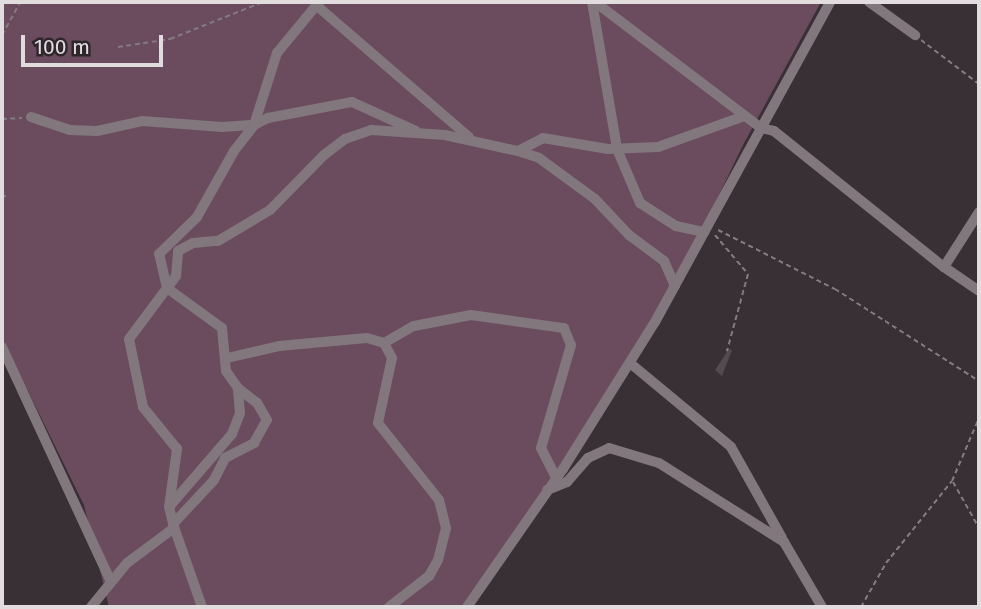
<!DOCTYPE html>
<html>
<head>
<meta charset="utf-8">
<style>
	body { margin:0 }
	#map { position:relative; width:981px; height:609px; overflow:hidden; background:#393035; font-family:"Fira Sans",sans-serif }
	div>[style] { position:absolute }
	.green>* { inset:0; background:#6b4c5e }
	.building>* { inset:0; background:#544a4f }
	.path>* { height:2px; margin-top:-1px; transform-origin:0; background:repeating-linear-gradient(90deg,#827b7f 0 5px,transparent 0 8.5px) }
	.minor>* { height:10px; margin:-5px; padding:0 5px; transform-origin:5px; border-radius:5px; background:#81777c }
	span { translate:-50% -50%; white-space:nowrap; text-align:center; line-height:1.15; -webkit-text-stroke:5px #2f262b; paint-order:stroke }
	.frame { position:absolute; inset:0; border:4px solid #e2dcdf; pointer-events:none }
	.scale { position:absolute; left:21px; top:35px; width:142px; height:32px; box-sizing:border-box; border:4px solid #e2dcdf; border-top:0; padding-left:9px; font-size:21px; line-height:24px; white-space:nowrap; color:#e2dcdf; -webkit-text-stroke:5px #2f262b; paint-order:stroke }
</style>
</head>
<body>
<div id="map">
	<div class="green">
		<i style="clip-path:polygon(2px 2px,821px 2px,743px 145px,675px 286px,468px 607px,109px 607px,84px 505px,2px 338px)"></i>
	</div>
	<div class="building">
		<i style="clip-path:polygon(729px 349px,732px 350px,722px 376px,715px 370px)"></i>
	</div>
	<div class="path">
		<i style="left:2px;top:35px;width:38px;rotate:-61deg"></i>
		<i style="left:921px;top:40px;width:73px;rotate:37.2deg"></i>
		<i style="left:118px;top:47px;width:53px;rotate:-8.7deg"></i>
		<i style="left:170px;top:39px;width:100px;rotate:-21.7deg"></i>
		<i style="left:2px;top:119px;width:20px;rotate:-3deg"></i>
		<i style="left:2px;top:194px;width:5px;rotate:37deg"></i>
		<i style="left:718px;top:230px;width:131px;rotate:26.8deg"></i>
		<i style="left:835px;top:289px;width:171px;rotate:32.6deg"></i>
		<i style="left:715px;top:235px;width:51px;rotate:49.8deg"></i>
		<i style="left:748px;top:274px;width:80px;rotate:105.3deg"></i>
		<i style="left:953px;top:482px;width:53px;rotate:60.5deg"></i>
		<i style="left:861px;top:607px;width:51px;rotate:-60.4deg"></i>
		<i style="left:886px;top:563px;width:105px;rotate:-51.2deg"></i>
		<i style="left:952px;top:481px;width:69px;rotate:-66.8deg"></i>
	</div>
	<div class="minor">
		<i style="left:592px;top:2px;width:149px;rotate:80.3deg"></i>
		<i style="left:617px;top:149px;width:59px;rotate:66.9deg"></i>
		<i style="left:640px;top:203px;width:43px;rotate:32.6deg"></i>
		<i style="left:676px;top:226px;width:29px;rotate:12deg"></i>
		<i style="left:595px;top:2px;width:208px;rotate:37.2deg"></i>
		<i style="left:761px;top:128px;width:13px;rotate:13deg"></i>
		<i style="left:774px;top:131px;width:218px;rotate:38.7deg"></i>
		<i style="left:944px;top:267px;width:65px;rotate:-57.5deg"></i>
		<i style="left:869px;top:2px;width:57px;rotate:35.7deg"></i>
		<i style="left:316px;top:5px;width:202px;rotate:40.8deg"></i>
		<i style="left:31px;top:117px;width:41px;rotate:18.4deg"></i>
		<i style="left:70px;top:130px;width:27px;rotate:2deg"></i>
		<i style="left:97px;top:131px;width:46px;rotate:-12.5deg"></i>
		<i style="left:142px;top:121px;width:81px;rotate:4.2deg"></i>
		<i style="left:223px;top:127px;width:31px;rotate:-4deg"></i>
		<i style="left:254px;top:125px;width:76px;rotate:-72.3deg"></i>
		<i style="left:277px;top:53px;width:66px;rotate:-50.5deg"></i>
		<i style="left:518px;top:151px;width:22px;rotate:18deg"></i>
		<i style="left:539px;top:158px;width:69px;rotate:36.2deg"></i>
		<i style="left:595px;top:199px;width:50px;rotate:46.6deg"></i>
		<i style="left:629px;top:235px;width:44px;rotate:36.6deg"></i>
		<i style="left:664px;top:261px;width:27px;rotate:66deg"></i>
		<i style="left:944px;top:267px;width:42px;rotate:34.4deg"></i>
		<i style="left:384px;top:343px;width:34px;rotate:-30deg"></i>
		<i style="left:414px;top:326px;width:58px;rotate:-10.9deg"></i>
		<i style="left:471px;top:315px;width:94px;rotate:8deg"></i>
		<i style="left:564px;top:328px;width:18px;rotate:68deg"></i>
		<i style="left:571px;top:345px;width:107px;rotate:106.2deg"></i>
		<i style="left:541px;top:448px;width:33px;rotate:63deg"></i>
		<i style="left:2px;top:347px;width:257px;rotate:65.1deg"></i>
		<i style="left:227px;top:358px;width:53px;rotate:-13deg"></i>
		<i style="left:279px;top:346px;width:88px;rotate:-5.2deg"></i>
		<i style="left:367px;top:338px;width:18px;rotate:16deg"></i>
		<i style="left:384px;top:343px;width:17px;rotate:62deg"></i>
		<i style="left:392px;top:358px;width:66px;rotate:102.2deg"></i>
		<i style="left:378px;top:423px;width:98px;rotate:51.6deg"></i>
		<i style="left:439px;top:500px;width:29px;rotate:76deg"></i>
		<i style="left:446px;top:528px;width:33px;rotate:104deg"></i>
		<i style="left:438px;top:560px;width:18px;rotate:119deg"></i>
		<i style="left:429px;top:576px;width:51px;rotate:142.2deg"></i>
		<i style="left:630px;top:363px;width:131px;rotate:39.7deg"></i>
		<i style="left:731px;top:447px;width:104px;rotate:60.7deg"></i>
		<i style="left:547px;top:490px;width:22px;rotate:-22deg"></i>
		<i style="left:567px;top:482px;width:32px;rotate:-49deg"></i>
		<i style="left:588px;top:458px;width:23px;rotate:-25deg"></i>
		<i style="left:609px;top:448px;width:52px;rotate:16.7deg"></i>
		<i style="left:659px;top:463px;width:148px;rotate:32.3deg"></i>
		<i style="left:784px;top:542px;width:75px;rotate:59.7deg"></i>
		<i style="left:169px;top:507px;width:59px;rotate:-82.1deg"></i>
		<i style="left:177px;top:449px;width:54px;rotate:-129deg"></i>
		<i style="left:143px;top:407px;width:69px;rotate:-101.6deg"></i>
		<i style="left:129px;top:339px;width:79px;rotate:-53.3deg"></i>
		<i style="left:176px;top:276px;width:25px;rotate:-85deg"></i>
		<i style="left:178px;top:251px;width:17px;rotate:-28deg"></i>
		<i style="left:193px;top:243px;width:25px;rotate:-5deg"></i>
		<i style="left:218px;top:241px;width:61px;rotate:-30.8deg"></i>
		<i style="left:270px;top:210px;width:77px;rotate:-45.5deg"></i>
		<i style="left:324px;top:155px;width:26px;rotate:-37deg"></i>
		<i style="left:345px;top:139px;width:28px;rotate:-19deg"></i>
		<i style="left:371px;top:130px;width:74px;rotate:3.9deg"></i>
		<i style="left:445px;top:135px;width:75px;rotate:12.4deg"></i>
		<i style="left:518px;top:151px;width:28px;rotate:-27deg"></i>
		<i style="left:543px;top:138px;width:66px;rotate:9.6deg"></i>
		<i style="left:608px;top:149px;width:50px;rotate:-2.3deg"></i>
		<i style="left:658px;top:147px;width:91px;rotate:-19.8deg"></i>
		<i style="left:91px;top:607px;width:57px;rotate:-50.7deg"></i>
		<i style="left:127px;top:563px;width:59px;rotate:-36.7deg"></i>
		<i style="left:174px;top:528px;width:22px;rotate:-103deg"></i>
		<i style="left:169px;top:507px;width:96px;rotate:-49.2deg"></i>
		<i style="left:232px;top:434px;width:22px;rotate:-69deg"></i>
		<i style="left:240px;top:413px;width:25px;rotate:-95deg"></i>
		<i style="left:202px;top:607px;width:88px;rotate:-109.3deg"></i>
		<i style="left:173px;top:524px;width:60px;rotate:-47deg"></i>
		<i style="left:214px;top:480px;width:25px;rotate:-63deg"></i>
		<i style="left:225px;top:458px;width:33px;rotate:-27deg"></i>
		<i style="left:254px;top:443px;width:26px;rotate:-61deg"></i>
		<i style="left:267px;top:420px;width:20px;rotate:-120deg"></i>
		<i style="left:257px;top:403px;width:24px;rotate:-142deg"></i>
		<i style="left:238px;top:388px;width:21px;rotate:-125deg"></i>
		<i style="left:226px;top:371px;width:43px;rotate:-95.3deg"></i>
		<i style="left:222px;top:328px;width:68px;rotate:-144deg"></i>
		<i style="left:167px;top:288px;width:35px;rotate:-103deg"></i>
		<i style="left:159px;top:254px;width:53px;rotate:-44.2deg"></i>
		<i style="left:197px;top:217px;width:76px;rotate:-60.7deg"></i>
		<i style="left:234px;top:151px;width:33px;rotate:-52deg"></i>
		<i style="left:254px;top:125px;width:16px;rotate:-27deg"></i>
		<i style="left:268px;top:118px;width:86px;rotate:-10.8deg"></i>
		<i style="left:352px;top:102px;width:70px;rotate:24.4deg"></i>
		<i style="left:467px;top:607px;width:168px;rotate:-55.2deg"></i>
		<i style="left:563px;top:469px;width:173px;rotate:-58deg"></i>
		<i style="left:655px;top:322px;width:365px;rotate:-61.3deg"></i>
	</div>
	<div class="frame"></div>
	<div class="scale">100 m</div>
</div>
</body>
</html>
